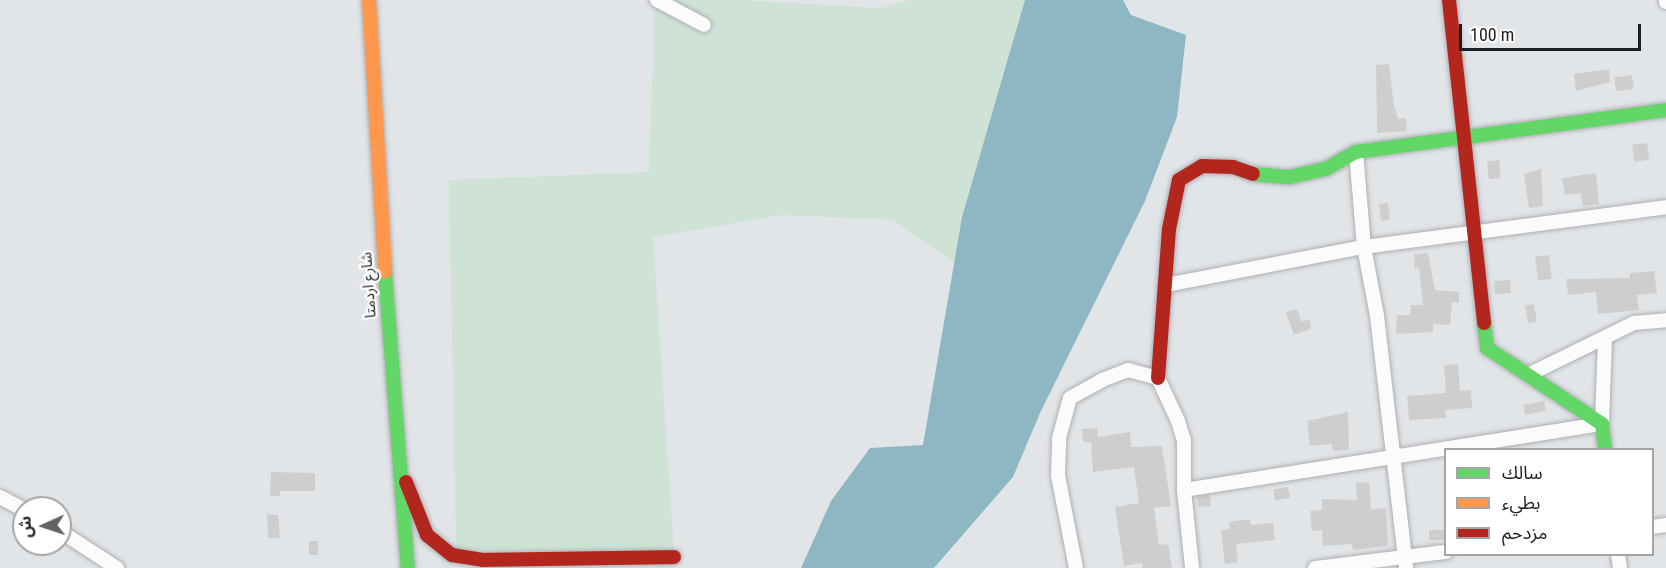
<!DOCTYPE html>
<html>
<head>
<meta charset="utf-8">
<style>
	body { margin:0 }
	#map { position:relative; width:1666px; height:568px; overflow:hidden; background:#e2e5e8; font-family:"Roboto Condensed","Noto Sans Arabic",sans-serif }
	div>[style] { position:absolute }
	.green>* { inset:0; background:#cee3d5 }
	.water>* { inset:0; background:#8fb7c3 }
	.building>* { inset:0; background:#cececf; transform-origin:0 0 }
	.roads { filter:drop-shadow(0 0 2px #aeb0b3) drop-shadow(0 0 2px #aeb0b3) }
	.street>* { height:14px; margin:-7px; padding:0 7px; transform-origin:7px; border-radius:7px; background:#fbfbfc }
	.fast>* { height:14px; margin:-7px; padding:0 7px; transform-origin:7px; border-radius:7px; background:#63d668 }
	.slow>* { height:14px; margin:-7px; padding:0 7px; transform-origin:7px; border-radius:7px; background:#ff974d }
	.jam>* { height:14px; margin:-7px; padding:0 7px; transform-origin:7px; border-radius:7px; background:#b3261e }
	span { translate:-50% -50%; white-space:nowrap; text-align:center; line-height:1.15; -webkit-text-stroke:4.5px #fff; paint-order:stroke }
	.street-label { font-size:15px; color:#1c1f21 }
	.legend { position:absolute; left:1444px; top:448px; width:210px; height:108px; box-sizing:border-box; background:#fff; border:2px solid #a4a5a6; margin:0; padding:8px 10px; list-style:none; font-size:18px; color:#1c1f21 }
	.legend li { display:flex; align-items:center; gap:12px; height:30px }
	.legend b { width:30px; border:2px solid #a4a5a6 }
	.north { position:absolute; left:12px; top:496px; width:60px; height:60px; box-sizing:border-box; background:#fff; border:2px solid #a4a5a6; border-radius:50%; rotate:267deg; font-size:16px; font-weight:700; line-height:24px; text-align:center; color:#1c1f21 }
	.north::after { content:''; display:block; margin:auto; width:21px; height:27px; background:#616467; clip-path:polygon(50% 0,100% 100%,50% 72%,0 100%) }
	.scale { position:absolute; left:1459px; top:24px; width:182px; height:27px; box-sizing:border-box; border:3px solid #1c1f21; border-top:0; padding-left:8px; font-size:18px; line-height:21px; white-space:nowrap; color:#1c1f21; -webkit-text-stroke:4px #fff; paint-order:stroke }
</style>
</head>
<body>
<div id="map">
	<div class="green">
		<i style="clip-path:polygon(655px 0,741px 0,881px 8px,909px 0,1025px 0,1026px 5px,962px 217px,955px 263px,893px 220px,782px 215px,653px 237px,674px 552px,456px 549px,449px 180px,649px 172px)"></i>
	</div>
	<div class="water">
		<i style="clip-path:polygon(1025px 0,1123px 0,1131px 15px,1186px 35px,1177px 117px,1145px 201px,1040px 413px,1013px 477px,934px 568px,801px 568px,831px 501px,870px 448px,923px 445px,962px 217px)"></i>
	</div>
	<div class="building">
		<i style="clip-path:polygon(1389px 64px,1394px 105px,1398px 119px,1406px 118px,1407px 131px,1377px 133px,1376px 65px)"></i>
		<i style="clip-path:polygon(1609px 69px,1610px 82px,1576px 91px,1574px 74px)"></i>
		<i style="left:1632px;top:75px;width:14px;height:18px;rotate:82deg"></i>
		<i style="left:1647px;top:143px;width:17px;height:15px;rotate:83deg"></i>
		<i style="left:1499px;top:160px;width:18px;height:12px;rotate:84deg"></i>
		<i style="clip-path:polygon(1541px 169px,1543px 206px,1529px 208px,1524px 174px)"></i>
		<i style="clip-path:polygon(1596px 173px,1599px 204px,1583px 206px,1581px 193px,1565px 195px,1562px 178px)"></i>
		<i style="left:1388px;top:203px;width:17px;height:9px;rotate:83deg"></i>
		<i style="clip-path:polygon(1428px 253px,1435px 290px,1459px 292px,1459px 303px,1452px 302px,1450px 325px,1433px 324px,1433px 332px,1396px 334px,1397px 315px,1410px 315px,1411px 305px,1423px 305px,1419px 268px,1415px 269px,1414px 254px)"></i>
		<i style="left:1549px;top:255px;width:24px;height:14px;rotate:83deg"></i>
		<i style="clip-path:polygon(1654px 271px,1657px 293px,1637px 295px,1639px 310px,1598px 314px,1596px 292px,1568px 295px,1566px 279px,1630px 278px,1630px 273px)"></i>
		<i style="left:1510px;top:280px;width:13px;height:16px;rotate:86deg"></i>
		<i style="left:1534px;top:304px;width:18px;height:9px;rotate:81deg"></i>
		<i style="clip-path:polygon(1297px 309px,1301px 321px,1310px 320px,1311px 329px,1294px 335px,1286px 312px)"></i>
		<i style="clip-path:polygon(1458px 364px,1460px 391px,1471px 390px,1472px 408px,1445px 410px,1446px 418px,1409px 420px,1407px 396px,1446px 393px,1444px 365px)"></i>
		<i style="left:1544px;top:401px;width:10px;height:21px;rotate:79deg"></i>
		<i style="clip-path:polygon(1348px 412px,1349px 450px,1333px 451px,1332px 444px,1310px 446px,1307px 421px)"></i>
		<i style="clip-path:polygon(1097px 428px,1098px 437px,1130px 432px,1131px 447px,1162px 446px,1171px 506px,1154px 508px,1159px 545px,1168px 544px,1172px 568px,1143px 568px,1142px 563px,1124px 566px,1115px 507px,1139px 503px,1134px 467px,1093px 472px,1091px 442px,1083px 442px,1082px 429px)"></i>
		<i style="clip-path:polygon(271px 472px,315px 473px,315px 491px,280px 491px,280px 496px,270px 496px)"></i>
		<i style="clip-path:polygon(1369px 482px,1371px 509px,1386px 508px,1388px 546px,1353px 550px,1352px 544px,1323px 546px,1322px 530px,1312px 531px,1310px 511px,1322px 510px,1322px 499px,1357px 500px,1356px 483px)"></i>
		<i style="left:1288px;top:487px;width:11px;height:15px;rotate:80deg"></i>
		<i style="left:1210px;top:495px;width:11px;height:13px;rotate:85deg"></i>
		<i style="clip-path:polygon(267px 514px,278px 515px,280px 538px,268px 538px)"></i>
		<i style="clip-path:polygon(1250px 519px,1251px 525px,1273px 523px,1275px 540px,1236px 544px,1238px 562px,1225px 564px,1221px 530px,1230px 529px,1229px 522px)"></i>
		<i style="left:1446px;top:530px;width:10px;height:17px;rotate:90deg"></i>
		<i style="left:309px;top:541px;width:9px;height:14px"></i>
	</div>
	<div class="roads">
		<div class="street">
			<i style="left:657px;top:0;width:53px;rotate:28deg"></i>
			<i style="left:1666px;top:0;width:2px;rotate:90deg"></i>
			<i style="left:1356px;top:152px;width:95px;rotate:85.2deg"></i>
			<i style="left:1364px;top:247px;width:70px;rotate:79.3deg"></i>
			<i style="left:1377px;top:316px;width:254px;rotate:83.4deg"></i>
			<i style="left:1166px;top:285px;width:202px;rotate:-10.9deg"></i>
			<i style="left:1364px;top:247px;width:305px;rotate:-7.5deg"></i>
			<i style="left:1528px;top:375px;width:118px;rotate:-26.1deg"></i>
			<i style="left:1634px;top:323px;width:32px;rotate:-5deg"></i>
			<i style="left:1184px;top:490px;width:423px;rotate:-9deg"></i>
			<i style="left:1602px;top:424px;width:86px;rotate:-88deg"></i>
			<i style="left:0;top:497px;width:27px;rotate:28deg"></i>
			<i style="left:1652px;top:527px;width:14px;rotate:-8deg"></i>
			<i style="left:60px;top:531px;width:68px;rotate:33deg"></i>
			<i style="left:1618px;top:554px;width:14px;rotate:82deg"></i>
			<i style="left:1076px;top:568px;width:95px;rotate:-101deg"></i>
			<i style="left:1058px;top:475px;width:37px;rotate:-88deg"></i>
			<i style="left:1059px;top:438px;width:41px;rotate:-74.6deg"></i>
			<i style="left:1070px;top:398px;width:37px;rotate:-29deg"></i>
			<i style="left:1102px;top:380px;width:28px;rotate:-21deg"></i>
			<i style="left:1128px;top:370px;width:31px;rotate:15deg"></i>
			<i style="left:1158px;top:378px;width:47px;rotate:65.1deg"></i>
			<i style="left:1178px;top:421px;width:21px;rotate:73deg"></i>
			<i style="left:1184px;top:441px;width:49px;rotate:90deg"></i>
			<i style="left:1184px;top:490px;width:78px;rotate:84.1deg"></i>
			<i style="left:1315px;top:568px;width:132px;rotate:-7deg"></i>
		</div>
		<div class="fast">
			<i style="left:1253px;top:174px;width:37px;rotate:5deg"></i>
			<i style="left:1290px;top:177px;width:37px;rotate:-13deg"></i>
			<i style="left:1326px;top:169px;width:34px;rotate:-30deg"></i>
			<i style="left:1356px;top:152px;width:313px;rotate:-7.7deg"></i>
			<i style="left:385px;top:272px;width:297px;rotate:85.6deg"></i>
			<i style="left:1484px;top:323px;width:25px;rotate:83deg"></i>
			<i style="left:1487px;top:348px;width:138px;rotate:33.5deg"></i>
			<i style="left:1602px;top:424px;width:26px;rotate:83deg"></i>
		</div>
		<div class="slow">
			<i style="left:369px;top:0;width:272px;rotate:86.6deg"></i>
		</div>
		<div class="jam">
			<i style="left:1449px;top:0;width:325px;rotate:83.8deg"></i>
			<i style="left:1158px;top:378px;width:149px;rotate:-85.8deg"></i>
			<i style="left:1169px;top:229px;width:50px;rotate:-78.5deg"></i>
			<i style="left:1179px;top:180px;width:27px;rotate:-31deg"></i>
			<i style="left:1202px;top:166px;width:31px;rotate:2deg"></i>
			<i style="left:1233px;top:167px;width:21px;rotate:19deg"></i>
			<i style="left:406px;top:482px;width:57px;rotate:68.4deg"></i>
			<i style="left:427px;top:535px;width:32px;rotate:39deg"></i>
			<i style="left:452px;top:555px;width:31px;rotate:9deg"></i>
			<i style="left:483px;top:560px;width:191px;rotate:-0.9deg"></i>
		</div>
	</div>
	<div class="street-label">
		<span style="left:369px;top:285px;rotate:-94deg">شارع اردمتا</span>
	</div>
	<ul class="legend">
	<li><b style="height:8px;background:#63d668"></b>سالك</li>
	<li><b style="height:8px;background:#ff974d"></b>بطيء</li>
	<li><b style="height:8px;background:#b3261e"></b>مزدحم</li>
	</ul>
	<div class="north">ش</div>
	<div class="scale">100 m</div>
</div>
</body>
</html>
